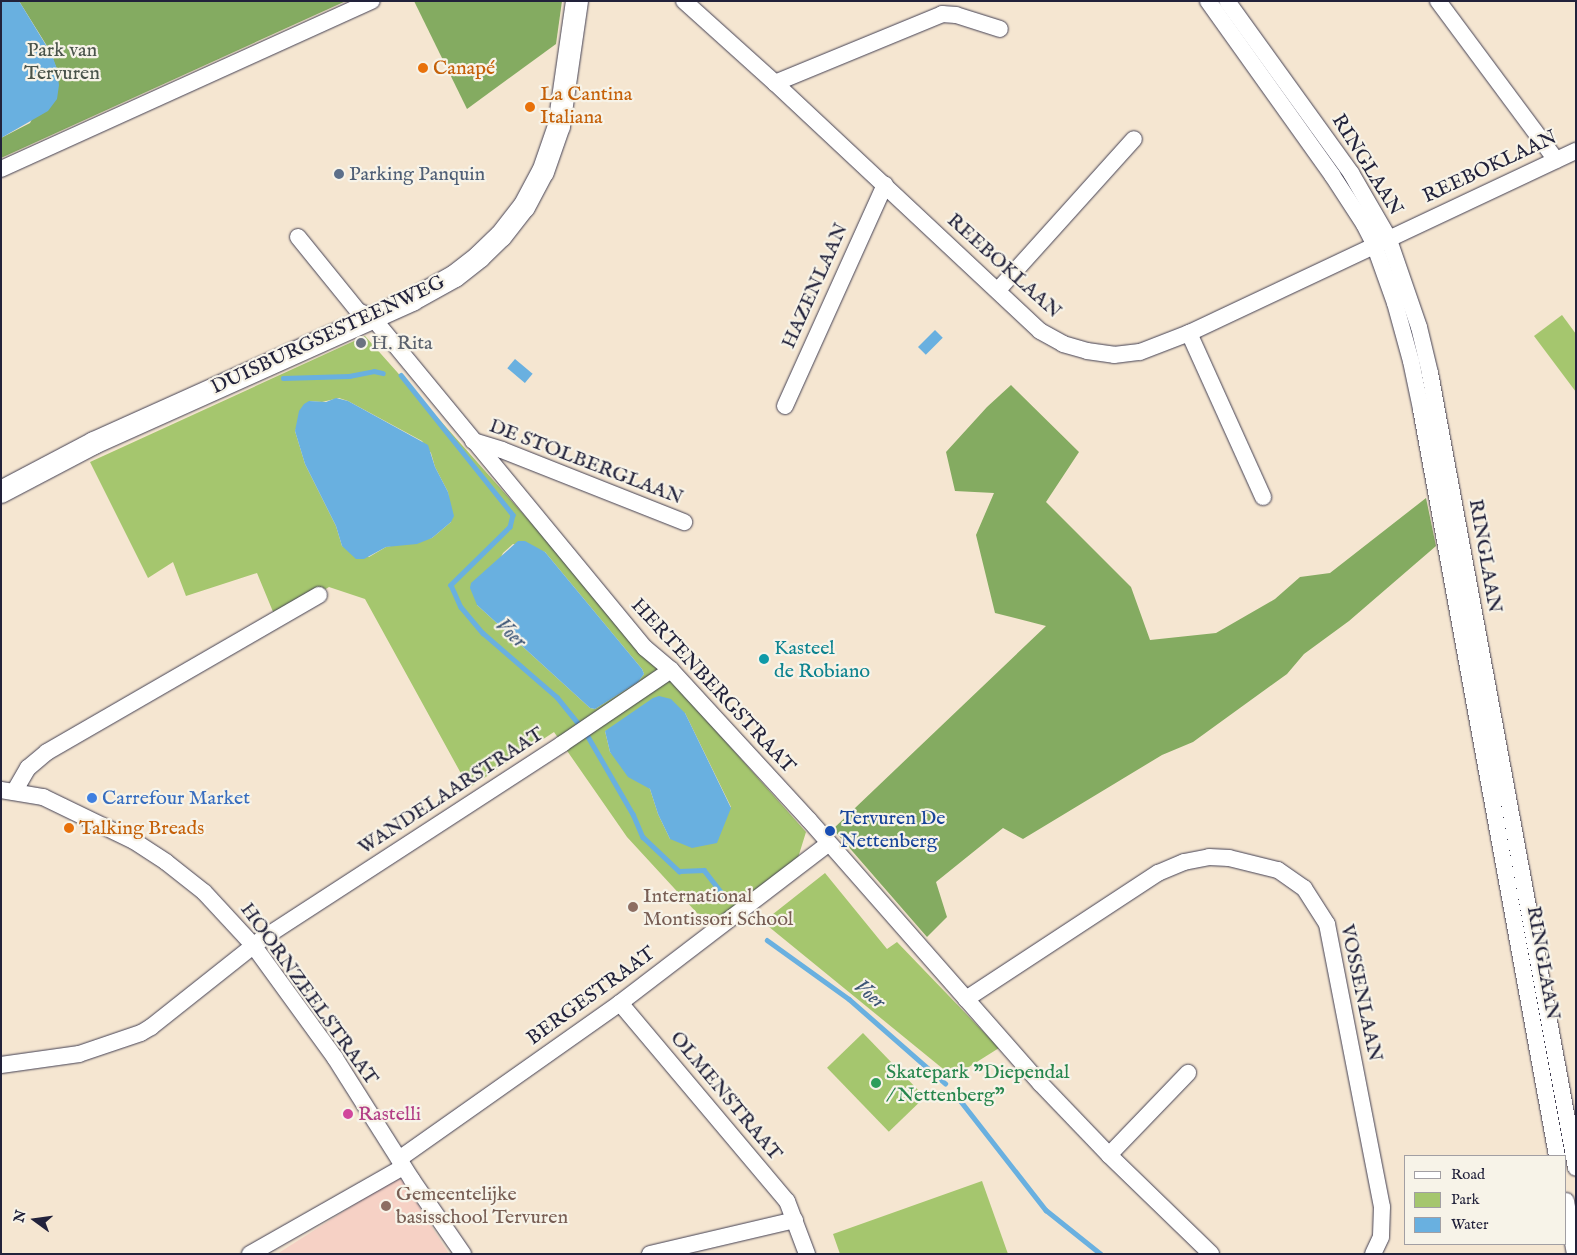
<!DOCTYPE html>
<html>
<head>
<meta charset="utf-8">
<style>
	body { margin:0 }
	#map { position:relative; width:1577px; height:1255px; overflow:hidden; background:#f5e6d1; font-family:"IM FELL English",serif }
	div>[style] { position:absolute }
	.built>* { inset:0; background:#f6d1c5 }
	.green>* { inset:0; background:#a5c66e; transform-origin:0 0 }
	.forest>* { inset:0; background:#84ab61 }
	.water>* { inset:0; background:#69b0e0; transform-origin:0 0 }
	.stream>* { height:4.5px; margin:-2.25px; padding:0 2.25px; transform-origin:2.25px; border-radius:2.25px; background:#69b0e0 }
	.roads { filter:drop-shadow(0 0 1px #423f52) drop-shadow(0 0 1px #423f52) }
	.street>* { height:16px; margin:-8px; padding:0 8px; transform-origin:8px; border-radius:8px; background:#fff }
	.secondary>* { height:22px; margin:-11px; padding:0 11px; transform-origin:11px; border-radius:11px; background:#fff }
	.dots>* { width:14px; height:14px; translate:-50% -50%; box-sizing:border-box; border:2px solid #f7f3e8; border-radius:50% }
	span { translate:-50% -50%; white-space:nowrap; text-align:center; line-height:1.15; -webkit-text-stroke:4.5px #f7f3e8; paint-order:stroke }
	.park-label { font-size:20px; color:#49534a }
	.food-label { font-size:20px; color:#c56008 }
	.left { translate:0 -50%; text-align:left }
	.street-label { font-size:20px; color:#22223b }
	.service-label { font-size:20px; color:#4e5e75 }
	.worship-label { font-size:20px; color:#5b616d }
	.culture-label { font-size:20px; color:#0d838f }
	.shop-label { font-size:20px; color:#366cbe }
	.transit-label { font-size:20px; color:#164399 }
	.education-label { font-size:20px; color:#785e54 }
	.leisure-label { font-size:20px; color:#27864d }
	.hotel-label { font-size:20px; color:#b23c85 }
	.water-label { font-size:21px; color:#3b5475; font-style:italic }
	.frame { position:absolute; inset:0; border:2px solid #22223b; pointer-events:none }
	.legend { position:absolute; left:1404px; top:1155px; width:162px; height:90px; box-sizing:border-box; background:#f7f3e8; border:1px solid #a29fa3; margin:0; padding:6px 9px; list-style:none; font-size:15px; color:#22223b }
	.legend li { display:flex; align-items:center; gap:10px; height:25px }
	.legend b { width:25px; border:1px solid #a29fa3 }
	.north { position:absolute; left:10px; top:1195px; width:50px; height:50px; -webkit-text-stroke:4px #f7f3e8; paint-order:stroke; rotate:284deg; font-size:14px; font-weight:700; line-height:20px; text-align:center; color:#22223b }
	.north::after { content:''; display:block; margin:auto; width:18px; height:22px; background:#22223b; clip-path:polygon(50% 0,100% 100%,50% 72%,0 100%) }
</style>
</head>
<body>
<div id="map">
	<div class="built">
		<i style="clip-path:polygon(396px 1178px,403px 1181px,449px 1254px,277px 1254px)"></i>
	</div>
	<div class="green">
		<i style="clip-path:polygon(1562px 315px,1576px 334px,1576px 392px,1534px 336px)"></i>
		<i style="clip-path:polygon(evenodd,365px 336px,806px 832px,797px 861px,708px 925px,627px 837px,554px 732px,469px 788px,365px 599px,329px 587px,276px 619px,257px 573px,186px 596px,173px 562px,148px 578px,90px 462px,365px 336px,339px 398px,348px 401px,422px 441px,431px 453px,435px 467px,448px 492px,451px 522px,432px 538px,386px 547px,369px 557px,342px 546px,336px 526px,305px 464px,295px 431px,310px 401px,322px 402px,339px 398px,365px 336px,513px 544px,545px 552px,642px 669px,644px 674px,638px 682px,595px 709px,590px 708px,477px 605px,503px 553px,513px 544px,365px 336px,685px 713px,731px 807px,670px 839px,658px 814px,650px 789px,610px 752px,605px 731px,685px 713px)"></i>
		<i style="clip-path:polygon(825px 873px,887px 949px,897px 942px,999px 1048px,953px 1077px,763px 922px)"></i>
		<i style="left:863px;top:1033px;width:89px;height:50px;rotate:46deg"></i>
		<i style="clip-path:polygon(982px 1181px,1008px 1254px,840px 1254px,833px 1234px)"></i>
	</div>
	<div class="forest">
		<i style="clip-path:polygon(19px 1px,346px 1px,1px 158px,1px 138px,30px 123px,57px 69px,47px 46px)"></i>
		<i style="clip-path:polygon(414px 1px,562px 1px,556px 44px,467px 109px)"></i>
		<i style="clip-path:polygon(1011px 385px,1079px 452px,1046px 502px,1131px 587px,1150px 640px,1216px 633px,1275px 599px,1300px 577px,1330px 573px,1426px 498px,1436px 546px,1349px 621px,1304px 654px,1287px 674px,1193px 742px,1162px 755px,1023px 839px,1003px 828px,936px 882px,947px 917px,927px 937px,833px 829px,1046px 626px,995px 613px,976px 535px,994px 493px,955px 491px,946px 452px,987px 407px)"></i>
	</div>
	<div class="water">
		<i style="clip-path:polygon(1px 1px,19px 1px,52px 55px,57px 69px,59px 85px,57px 99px,48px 111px,1px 138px)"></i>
		<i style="left:935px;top:330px;width:11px;height:24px;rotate:45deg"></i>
		<i style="left:515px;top:359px;width:23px;height:12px;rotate:40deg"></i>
		<i style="clip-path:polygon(336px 398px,348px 401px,428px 445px,435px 467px,448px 492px,454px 516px,451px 522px,432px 538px,417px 544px,386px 547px,364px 559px,356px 559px,342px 546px,336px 526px,305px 464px,295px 431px,299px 411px,304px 404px,309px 401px,326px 402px)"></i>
		<i style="clip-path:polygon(518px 541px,525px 541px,545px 552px,642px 669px,644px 674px,638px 682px,595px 709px,590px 708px,477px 605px,470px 588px,471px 583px)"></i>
		<i style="clip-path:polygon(659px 696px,671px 699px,685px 713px,731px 808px,717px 843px,692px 848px,670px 839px,658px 814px,650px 789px,628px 777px,610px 752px,605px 731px,653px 698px)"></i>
	</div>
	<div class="stream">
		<i style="left:401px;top:375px;width:179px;rotate:51.3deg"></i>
		<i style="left:513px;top:515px;width:12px;rotate:104deg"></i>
		<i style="left:510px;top:527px;width:83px;rotate:135.5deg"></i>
		<i style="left:451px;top:585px;width:24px;rotate:66deg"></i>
		<i style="left:461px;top:607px;width:34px;rotate:50deg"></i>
		<i style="left:483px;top:633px;width:98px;rotate:40.9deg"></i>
		<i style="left:557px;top:697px;width:38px;rotate:51deg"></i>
		<i style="left:283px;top:378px;width:66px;rotate:-1.7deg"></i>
		<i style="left:349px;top:376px;width:25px;rotate:-11deg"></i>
		<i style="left:374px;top:371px;width:9px;rotate:13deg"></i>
		<i style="left:586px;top:733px;width:94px;rotate:59.9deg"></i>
		<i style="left:633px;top:814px;width:25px;rotate:67deg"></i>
		<i style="left:643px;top:837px;width:50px;rotate:43.4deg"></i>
		<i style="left:679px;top:871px;width:25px;rotate:-2deg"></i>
		<i style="left:704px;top:870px;width:37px;rotate:52deg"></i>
		<i style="left:767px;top:940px;width:101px;rotate:35.7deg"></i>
		<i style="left:849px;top:999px;width:128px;rotate:41.2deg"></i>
		<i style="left:956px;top:1095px;width:146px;rotate:52deg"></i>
		<i style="left:1046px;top:1210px;width:70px;rotate:38.7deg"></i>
	</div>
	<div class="roads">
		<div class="street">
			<i style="left:684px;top:1px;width:122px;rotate:42deg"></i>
			<i style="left:775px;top:83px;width:363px;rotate:43.1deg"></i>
			<i style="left:1040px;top:331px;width:26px;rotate:29deg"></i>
			<i style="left:1063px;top:344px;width:25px;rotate:16deg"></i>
			<i style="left:1087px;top:351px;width:27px;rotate:8deg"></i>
			<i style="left:1114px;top:355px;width:26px;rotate:-7deg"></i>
			<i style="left:1140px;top:352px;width:53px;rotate:-21.2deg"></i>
			<i style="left:1189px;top:333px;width:428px;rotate:-25.2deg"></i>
			<i style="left:1208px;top:1px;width:214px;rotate:54.5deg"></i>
			<i style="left:1332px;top:175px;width:59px;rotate:56.9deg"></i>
			<i style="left:1364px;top:224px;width:22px;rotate:63deg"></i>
			<i style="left:1374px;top:244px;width:63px;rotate:70.4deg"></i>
			<i style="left:1395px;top:303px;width:60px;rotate:74.6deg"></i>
			<i style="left:1411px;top:361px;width:49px;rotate:78.2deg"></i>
			<i style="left:1421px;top:409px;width:759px;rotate:79.68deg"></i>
			<i style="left:1227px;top:1px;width:212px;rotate:54.2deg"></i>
			<i style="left:1351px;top:173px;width:74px;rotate:60deg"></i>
			<i style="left:1388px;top:237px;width:95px;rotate:71deg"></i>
			<i style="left:1419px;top:327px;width:47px;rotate:76.6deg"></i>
			<i style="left:1430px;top:373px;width:808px;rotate:79.59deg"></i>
			<i style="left:1438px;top:1px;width:198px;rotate:53.4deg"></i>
			<i style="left:775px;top:83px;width:181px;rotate:-22.4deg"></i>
			<i style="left:942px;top:14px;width:14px;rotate:4deg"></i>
			<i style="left:956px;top:15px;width:46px;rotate:17.7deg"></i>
			<i style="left:1px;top:169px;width:407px;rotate:-24.4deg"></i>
			<i style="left:298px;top:237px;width:95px;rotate:51deg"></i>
			<i style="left:358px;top:311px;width:15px;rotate:23deg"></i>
			<i style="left:372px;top:317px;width:429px;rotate:50.5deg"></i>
			<i style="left:645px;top:648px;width:34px;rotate:40deg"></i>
			<i style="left:671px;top:670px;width:204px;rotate:47.4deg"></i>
			<i style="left:809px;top:820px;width:351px;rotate:48.7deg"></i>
			<i style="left:1041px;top:1084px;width:98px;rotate:46.2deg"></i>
			<i style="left:1109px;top:1155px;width:142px;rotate:44.1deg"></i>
			<i style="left:998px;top:290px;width:203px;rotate:-48deg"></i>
			<i style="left:1189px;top:333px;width:180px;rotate:65.7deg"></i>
			<i style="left:785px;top:406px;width:243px;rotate:-65.7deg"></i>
			<i style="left:473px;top:441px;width:30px;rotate:17deg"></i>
			<i style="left:502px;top:450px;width:196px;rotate:21.6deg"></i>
			<i style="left:1px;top:790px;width:43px;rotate:9.5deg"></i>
			<i style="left:43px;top:797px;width:101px;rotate:25.8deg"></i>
			<i style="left:134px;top:841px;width:38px;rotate:33deg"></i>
			<i style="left:166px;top:862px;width:48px;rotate:38.3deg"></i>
			<i style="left:204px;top:892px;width:72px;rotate:47.2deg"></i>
			<i style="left:253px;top:945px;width:140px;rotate:54deg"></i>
			<i style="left:335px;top:1058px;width:144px;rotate:57.7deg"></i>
			<i style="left:412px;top:1180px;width:90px;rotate:55.4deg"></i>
			<i style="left:14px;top:792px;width:28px;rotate:-60deg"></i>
			<i style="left:28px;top:768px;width:25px;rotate:-40deg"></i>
			<i style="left:47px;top:752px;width:314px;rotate:-30deg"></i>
			<i style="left:966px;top:999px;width:230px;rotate:-33.3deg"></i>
			<i style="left:1158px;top:873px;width:28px;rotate:-23deg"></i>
			<i style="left:1184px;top:862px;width:25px;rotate:-11deg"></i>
			<i style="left:1209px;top:857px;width:20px;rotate:3deg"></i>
			<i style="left:1229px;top:858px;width:50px;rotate:13.8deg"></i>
			<i style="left:1278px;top:870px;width:32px;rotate:35deg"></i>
			<i style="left:1304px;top:888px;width:43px;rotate:57.4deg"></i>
			<i style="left:1327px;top:924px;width:288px;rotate:79deg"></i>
			<i style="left:1382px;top:1207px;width:30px;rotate:92deg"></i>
			<i style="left:1381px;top:1237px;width:19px;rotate:115deg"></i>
			<i style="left:620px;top:1003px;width:259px;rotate:49.9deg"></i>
			<i style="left:787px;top:1201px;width:57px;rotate:69.3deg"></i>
			<i style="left:1px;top:1065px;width:79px;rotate:-8deg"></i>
			<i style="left:79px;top:1054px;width:65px;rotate:-18.7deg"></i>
			<i style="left:141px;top:1033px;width:12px;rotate:-31deg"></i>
			<i style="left:151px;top:1027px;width:142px;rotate:-38.4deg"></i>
			<i style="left:262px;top:939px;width:358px;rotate:-33deg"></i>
			<i style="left:562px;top:744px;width:132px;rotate:-34.2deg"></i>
			<i style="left:1109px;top:1155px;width:114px;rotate:-46.1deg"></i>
			<i style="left:399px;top:1159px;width:271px;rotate:-35.2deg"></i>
			<i style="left:620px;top:1003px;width:262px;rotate:-37.4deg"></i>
			<i style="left:1566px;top:1201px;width:54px;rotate:80.4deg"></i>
			<i style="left:250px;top:1254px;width:176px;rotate:-29.6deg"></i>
			<i style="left:650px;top:1254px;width:149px;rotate:-13.2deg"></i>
		</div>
		<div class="secondary">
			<i style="left:1px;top:492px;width:105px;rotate:-27.8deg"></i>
			<i style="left:94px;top:443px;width:349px;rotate:-24.2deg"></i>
			<i style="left:412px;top:300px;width:49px;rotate:-29.2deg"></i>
			<i style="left:455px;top:276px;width:31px;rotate:-38deg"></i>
			<i style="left:479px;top:257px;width:30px;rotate:-44deg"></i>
			<i style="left:501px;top:236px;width:37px;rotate:-52deg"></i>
			<i style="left:524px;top:207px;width:40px;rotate:-62deg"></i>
			<i style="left:543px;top:172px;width:49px;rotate:-70.8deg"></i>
			<i style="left:559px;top:126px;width:126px;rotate:-81.8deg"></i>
		</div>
	</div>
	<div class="dots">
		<i style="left:423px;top:68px;background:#e8710a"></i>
		<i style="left:530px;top:107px;background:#e8710a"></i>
		<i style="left:339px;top:174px;background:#5c6f8a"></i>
		<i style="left:361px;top:343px;background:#6b7280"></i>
		<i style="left:764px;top:659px;background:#0f9aa8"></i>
		<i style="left:92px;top:798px;background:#3f7fe0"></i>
		<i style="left:69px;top:828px;background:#e8710a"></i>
		<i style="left:830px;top:831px;background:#1a4fb4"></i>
		<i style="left:633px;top:907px;background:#8d6e63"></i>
		<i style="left:876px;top:1083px;background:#2e9e5b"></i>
		<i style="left:348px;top:1114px;background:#d1479c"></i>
		<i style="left:386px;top:1206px;background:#8d6e63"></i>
	</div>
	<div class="park-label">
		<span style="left:62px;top:62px">Park van<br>Tervuren</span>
	</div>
	<div class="food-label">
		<span class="left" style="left:433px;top:68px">Canapé</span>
		<span class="left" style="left:540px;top:106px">La Cantina<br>Italiana</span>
		<span class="left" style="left:79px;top:828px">Talking Breads</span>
	</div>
	<div class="street-label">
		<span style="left:1367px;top:165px;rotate:58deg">RINGLAAN</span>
		<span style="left:1490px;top:167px;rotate:-25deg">REEBOKLAAN</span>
		<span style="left:1004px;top:266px;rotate:42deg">REEBOKLAAN</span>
		<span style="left:815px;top:286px;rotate:-66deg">HAZENLAAN</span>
		<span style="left:328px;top:335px;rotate:-25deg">DUISBURGSESTEENWEG</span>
		<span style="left:586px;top:462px;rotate:21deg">DE STOLBERGLAAN</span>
		<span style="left:1485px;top:556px;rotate:80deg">RINGLAAN</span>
		<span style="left:713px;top:686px;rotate:47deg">HERTENBERGSTRAAT</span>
		<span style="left:451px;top:791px;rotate:-33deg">WANDELAARSTRAAT</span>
		<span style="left:1543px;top:963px;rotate:80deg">RINGLAAN</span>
		<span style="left:1361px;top:993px;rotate:78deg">VOSSENLAAN</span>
		<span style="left:309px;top:994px;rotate:54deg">HOORNZEELSTRAAT</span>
		<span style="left:591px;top:996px;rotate:-36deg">BERGESTRAAT</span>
		<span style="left:726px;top:1096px;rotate:50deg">OLMENSTRAAT</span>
	</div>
	<div class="service-label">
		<span class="left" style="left:349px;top:174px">Parking Panquin</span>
	</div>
	<div class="worship-label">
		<span class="left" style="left:371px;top:343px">H. Rita</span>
	</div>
	<div class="culture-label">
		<span class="left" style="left:774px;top:660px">Kasteel<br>de Robiano</span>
	</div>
	<div class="shop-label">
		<span class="left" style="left:102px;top:798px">Carrefour Market</span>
	</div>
	<div class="transit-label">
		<span class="left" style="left:840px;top:830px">Tervuren De<br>Nettenberg</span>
	</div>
	<div class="education-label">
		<span class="left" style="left:643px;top:908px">International<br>Montissori School</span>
		<span class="left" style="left:396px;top:1206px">Gemeentelijke<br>basisschool Tervuren</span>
	</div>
	<div class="leisure-label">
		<span class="left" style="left:886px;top:1084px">Skatepark "Diependal<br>/ Nettenberg"</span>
	</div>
	<div class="hotel-label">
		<span class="left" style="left:358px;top:1114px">Rastelli</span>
	</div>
	<div class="water-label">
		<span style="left:510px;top:634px;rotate:42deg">Voer</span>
		<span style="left:869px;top:995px;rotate:40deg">Voer</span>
	</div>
	<div class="frame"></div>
	<ul class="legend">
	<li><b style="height:6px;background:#fff"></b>Road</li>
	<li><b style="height:14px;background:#a5c66e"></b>Park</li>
	<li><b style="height:14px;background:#69b0e0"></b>Water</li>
	</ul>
	<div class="north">N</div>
</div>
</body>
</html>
